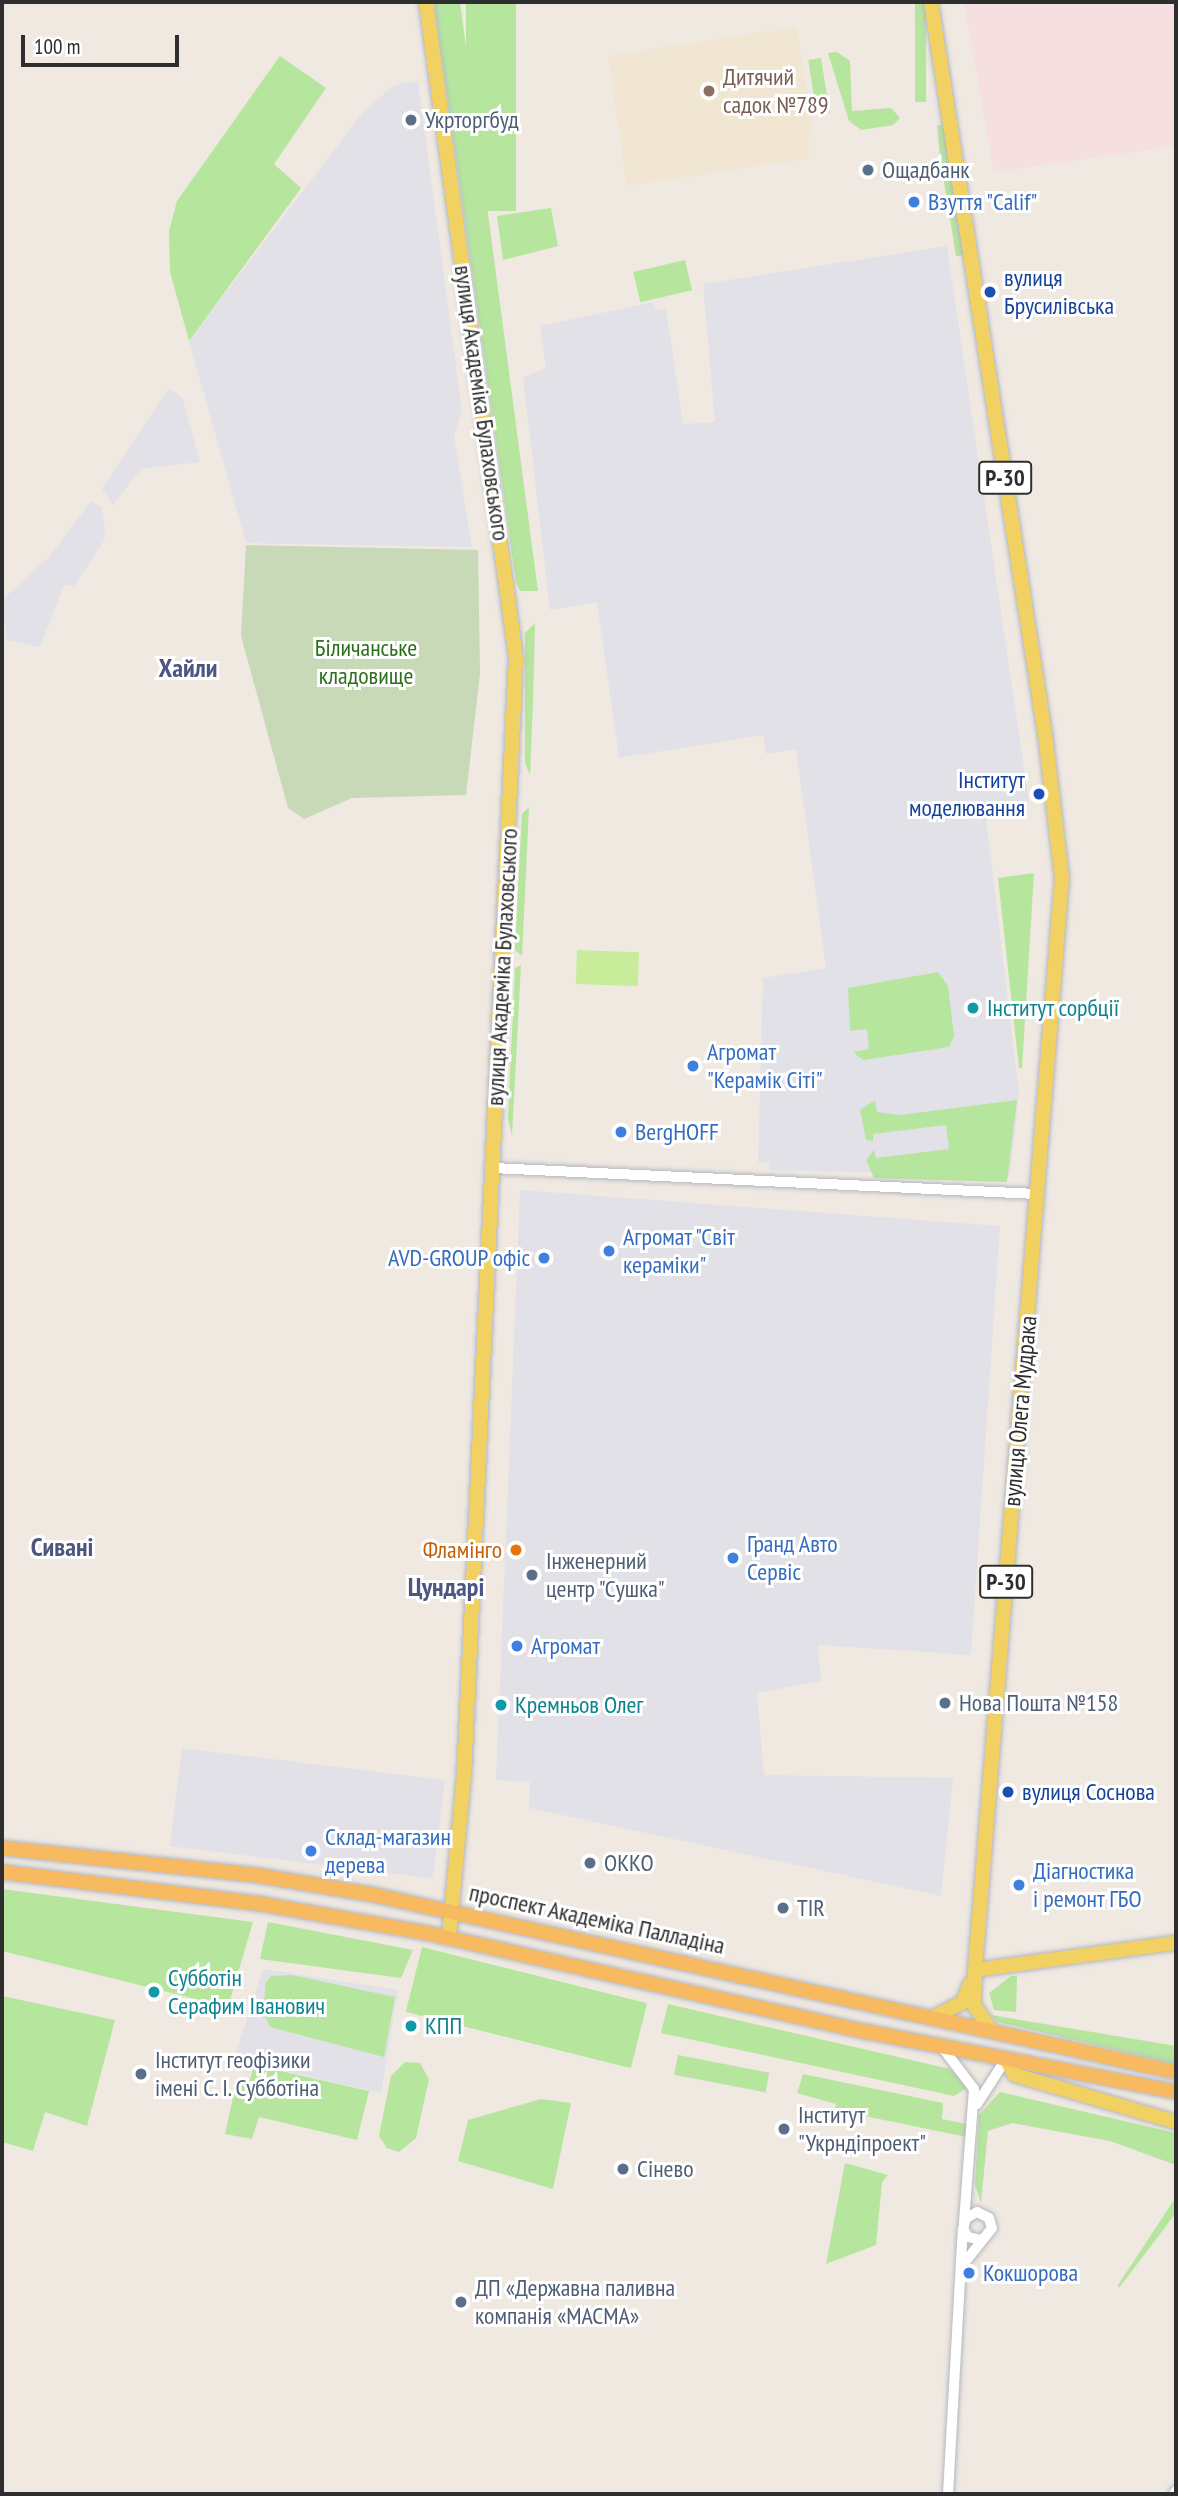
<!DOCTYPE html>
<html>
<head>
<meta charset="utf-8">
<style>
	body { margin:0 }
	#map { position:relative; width:1178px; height:2496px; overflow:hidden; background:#efe9e1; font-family:"PT Sans Narrow",sans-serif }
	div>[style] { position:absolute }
	.industrial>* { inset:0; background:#e3e1e8; transform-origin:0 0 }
	.education>* { inset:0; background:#f0e6d1 }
	.medical>* { inset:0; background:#f5dfe0 }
	.green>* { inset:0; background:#b6e59e; transform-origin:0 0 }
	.cemetery>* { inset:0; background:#c8d9b8 }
	.pitch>* { inset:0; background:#c9ec9a; transform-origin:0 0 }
	.roads { filter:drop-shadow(0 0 2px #b4b7c1) drop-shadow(0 0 2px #b4b7c1) }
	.tertiary>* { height:10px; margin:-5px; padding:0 5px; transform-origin:5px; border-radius:5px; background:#fff }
	.primary>* { height:14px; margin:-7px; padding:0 7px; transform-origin:7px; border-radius:7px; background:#f2d163 }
	.trunk>* { height:14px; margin:-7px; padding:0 7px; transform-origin:7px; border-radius:7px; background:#f8ba60 }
	.dots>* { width:19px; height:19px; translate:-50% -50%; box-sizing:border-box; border:4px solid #fff; border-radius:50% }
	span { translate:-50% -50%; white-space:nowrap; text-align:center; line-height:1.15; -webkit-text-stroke:6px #fff; paint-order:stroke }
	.shield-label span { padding:2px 5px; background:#fff; border:2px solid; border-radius:5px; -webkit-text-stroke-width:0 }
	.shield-label { font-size:23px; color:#2e2e2e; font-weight:700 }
	.education-label { font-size:24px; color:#785e54 }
	.left { translate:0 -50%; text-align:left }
	.service-label { font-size:24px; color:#4e5e75 }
	.shop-label { font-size:24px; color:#366cbe }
	.right { translate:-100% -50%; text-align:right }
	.transit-label { font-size:24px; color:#164399 }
	.street-label { font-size:24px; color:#2e2e2e }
	.park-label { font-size:24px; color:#2c6e1b }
	.culture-label { font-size:24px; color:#0d838f }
	.food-label { font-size:24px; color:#c56008 }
	.neighbourhood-label { font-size:26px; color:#4d5680; font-weight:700 }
	.frame { position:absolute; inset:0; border:4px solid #2e2e2e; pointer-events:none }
	.scale { position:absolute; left:21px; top:35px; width:158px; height:32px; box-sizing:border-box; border:4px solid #2e2e2e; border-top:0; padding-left:9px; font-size:21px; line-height:24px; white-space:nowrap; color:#2e2e2e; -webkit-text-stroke:5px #fff; paint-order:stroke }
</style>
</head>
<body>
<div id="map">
	<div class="industrial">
		<i style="clip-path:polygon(418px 81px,462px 411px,454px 436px,472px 547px,246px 543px,189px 341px,364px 111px,394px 85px)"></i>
		<i style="clip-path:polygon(947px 246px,1029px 801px,985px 808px,1019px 1093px,1010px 1176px,769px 1170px,769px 1163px,758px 1162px,763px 978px,826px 968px,796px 749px,766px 754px,763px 735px,619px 758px,597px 602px,550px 610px,523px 378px,546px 368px,540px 326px,654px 302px,655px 310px,666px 308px,683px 424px,715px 422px,703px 284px)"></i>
		<i style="clip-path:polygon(168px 389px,182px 397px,200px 462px,141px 469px,113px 505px,102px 489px)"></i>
		<i style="clip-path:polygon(91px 501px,103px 508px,105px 539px,74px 586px,64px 585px,40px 647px,6px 640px,2px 600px,50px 556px)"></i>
		<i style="clip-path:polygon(520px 1190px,1000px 1226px,971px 1655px,818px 1645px,821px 1681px,757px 1693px,764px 1775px,953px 1778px,941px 1896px,529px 1808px,530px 1782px,496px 1780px)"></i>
		<i style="left:182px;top:1748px;width:265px;height:99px;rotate:7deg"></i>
		<i style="clip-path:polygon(263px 1969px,398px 1990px,381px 2093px,234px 2059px)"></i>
	</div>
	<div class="education">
		<i style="clip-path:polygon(797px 27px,813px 136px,807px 137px,810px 158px,627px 186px,608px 56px)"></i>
	</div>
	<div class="medical">
		<i style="clip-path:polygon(964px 2px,1176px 2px,1176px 146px,994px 172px)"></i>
	</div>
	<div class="green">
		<i style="clip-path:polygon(434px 2px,460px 2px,538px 591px,520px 591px,516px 582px)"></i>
		<i style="left:466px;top:2px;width:50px;height:209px"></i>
		<i style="left:915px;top:2px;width:11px;height:100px"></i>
		<i style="clip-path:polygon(837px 52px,850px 61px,852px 111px,891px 108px,900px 118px,893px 125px,861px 130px,849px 121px,828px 53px)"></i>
		<i style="clip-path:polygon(280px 56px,326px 88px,274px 164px,301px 188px,189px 341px,170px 272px,169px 231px,177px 201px)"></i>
		<i style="left:821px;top:58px;width:55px;height:13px;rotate:81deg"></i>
		<i style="clip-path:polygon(946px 123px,967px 255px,956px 256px,940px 157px,937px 126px)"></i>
		<i style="clip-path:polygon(551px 208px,558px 246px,503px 260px,497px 216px)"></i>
		<i style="left:685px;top:260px;width:31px;height:53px;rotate:77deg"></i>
		<i style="clip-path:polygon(535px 623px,533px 702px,530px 775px,525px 763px,525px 633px)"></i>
		<i style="clip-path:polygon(529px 807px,522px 956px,515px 950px,522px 814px)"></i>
		<i style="clip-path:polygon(1034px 873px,1022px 1068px,1019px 1068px,998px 878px)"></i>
		<i style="clip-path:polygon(521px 965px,512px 1136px,508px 1118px,515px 968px)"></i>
		<i style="clip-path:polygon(938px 972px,948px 986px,954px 1036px,949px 1047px,864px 1060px,857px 1056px,854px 1052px,869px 1049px,867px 1029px,850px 1031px,848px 988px)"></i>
		<i style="clip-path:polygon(875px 1100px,877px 1112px,900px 1115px,1017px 1100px,1007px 1182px,874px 1178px,866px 1160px,874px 1150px,876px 1158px,949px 1149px,946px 1125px,873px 1134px,873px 1141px,866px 1140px,860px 1110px)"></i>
		<i style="clip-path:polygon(2px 1889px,253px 1922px,228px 2007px,2px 1951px)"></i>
		<i style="clip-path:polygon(268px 1922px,413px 1950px,401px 1978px,260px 1959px)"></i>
		<i style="left:422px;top:1947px;width:232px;height:67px;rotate:14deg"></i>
		<i style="clip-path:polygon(292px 1975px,395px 1997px,384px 2057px,270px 2027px,263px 2011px,266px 1982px,271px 1976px)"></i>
		<i style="clip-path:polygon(1011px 1976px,1017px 1976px,1016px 2012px,994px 2010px,989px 1993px)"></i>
		<i style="clip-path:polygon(2px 1996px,115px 2020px,87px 2126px,45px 2112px,33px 2151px,2px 2142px)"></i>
		<i style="clip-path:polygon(668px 2004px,950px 2069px,967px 2088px,954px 2096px,661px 2033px)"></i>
		<i style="clip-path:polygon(991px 2015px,1176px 2046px,1176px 2064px,998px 2022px)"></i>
		<i style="left:678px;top:2055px;width:93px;height:20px;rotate:11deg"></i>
		<i style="clip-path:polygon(405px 2062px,420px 2063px,429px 2079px,416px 2138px,399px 2152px,387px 2148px,379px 2136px,391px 2076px)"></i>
		<i style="clip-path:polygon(254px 2065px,369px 2091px,357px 2140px,259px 2117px,252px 2139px,225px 2134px,236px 2084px,248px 2087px)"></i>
		<i style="clip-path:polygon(803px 2074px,943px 2103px,942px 2119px,967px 2124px,967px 2137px,835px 2110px,836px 2104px,797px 2093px)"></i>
		<i style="clip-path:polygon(1000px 2092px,1176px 2133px,1176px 2165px,1110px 2141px,1012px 2123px,988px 2131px,981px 2203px,975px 2185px,979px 2115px)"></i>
		<i style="clip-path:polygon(541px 2099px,571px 2103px,553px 2189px,458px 2161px,468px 2120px)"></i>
		<i style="clip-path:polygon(845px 2163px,888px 2175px,882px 2182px,876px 2245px,826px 2264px)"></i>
		<i style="clip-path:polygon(1176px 2197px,1176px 2213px,1119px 2288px,1118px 2285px)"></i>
	</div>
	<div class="cemetery">
		<i style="clip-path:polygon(246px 545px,478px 550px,480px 674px,466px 795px,352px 798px,304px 819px,288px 808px,241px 636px)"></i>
	</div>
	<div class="pitch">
		<i style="left:577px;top:950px;width:62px;height:34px;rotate:2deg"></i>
	</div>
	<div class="roads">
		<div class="tertiary">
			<i style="left:493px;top:1168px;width:544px;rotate:2.74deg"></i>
			<i style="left:942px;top:2047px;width:53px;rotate:52.7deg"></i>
			<i style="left:974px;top:2089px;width:134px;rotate:94.3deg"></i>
			<i style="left:977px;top:2104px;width:54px;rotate:-57.2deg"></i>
			<i style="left:965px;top:2262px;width:43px;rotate:-51.5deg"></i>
			<i style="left:992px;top:2228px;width:10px;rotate:-107deg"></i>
			<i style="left:989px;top:2218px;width:13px;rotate:-153deg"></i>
			<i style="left:977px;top:2212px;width:13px;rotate:151deg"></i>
			<i style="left:966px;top:2218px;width:11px;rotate:105deg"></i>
			<i style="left:963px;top:2229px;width:9px;rotate:58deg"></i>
			<i style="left:968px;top:2237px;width:13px;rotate:13deg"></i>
			<i style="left:948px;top:2494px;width:265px;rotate:-86.8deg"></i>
			<i style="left:1174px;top:2494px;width:4px;rotate:-56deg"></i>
		</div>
		<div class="primary">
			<i style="left:426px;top:2px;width:661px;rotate:82.18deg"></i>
			<i style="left:516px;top:657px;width:1119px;rotate:92.66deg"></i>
			<i style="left:464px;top:1775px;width:164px;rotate:95.3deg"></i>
			<i style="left:931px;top:2px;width:741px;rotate:81.15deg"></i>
			<i style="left:1045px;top:734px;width:145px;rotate:83.3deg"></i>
			<i style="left:1062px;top:878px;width:1095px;rotate:94.56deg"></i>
			<i style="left:975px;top:1970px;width:35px;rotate:92deg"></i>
			<i style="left:974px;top:2005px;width:30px;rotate:56deg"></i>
			<i style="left:975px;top:1970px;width:203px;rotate:-7.7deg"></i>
			<i style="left:934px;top:2017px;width:33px;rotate:-27deg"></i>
			<i style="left:963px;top:2002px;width:19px;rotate:-69deg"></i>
			<i style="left:1006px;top:2059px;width:18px;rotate:61deg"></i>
			<i style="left:1015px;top:2075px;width:168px;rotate:16.3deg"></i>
		</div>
		<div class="trunk">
			<i style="left:2px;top:1848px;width:254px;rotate:6.1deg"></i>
			<i style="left:255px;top:1875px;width:121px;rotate:9.5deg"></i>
			<i style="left:374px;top:1895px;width:821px;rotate:12.45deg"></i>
			<i style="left:2px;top:1872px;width:262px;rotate:7deg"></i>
			<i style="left:262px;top:1904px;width:168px;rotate:10deg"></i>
			<i style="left:427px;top:1933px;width:452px;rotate:12.7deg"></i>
			<i style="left:868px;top:2032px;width:314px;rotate:11deg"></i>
		</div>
	</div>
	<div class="dots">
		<i style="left:709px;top:91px;background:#8d6e63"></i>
		<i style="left:411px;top:120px;background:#5c6f8a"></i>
		<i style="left:868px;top:170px;background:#5c6f8a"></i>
		<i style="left:914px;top:202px;background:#3f7fe0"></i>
		<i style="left:990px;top:292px;background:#1a4fb4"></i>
		<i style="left:1039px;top:794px;background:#1a4fb4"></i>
		<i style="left:973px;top:1008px;background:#0f9aa8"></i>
		<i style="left:693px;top:1066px;background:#3f7fe0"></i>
		<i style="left:621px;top:1132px;background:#3f7fe0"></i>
		<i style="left:609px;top:1251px;background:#3f7fe0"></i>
		<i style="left:544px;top:1258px;background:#3f7fe0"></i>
		<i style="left:516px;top:1550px;background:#e8710a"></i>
		<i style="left:733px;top:1558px;background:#3f7fe0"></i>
		<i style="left:532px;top:1575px;background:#5c6f8a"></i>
		<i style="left:517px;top:1646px;background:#3f7fe0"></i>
		<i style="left:945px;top:1703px;background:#5c6f8a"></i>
		<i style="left:501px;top:1705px;background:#0f9aa8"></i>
		<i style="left:1008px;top:1792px;background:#1a4fb4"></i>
		<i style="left:311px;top:1851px;background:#3f7fe0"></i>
		<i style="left:590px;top:1863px;background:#5c6f8a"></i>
		<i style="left:1019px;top:1885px;background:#3f7fe0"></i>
		<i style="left:783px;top:1908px;background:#5c6f8a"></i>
		<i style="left:154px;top:1992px;background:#0f9aa8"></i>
		<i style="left:411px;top:2026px;background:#0f9aa8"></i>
		<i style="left:141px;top:2074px;background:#5c6f8a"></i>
		<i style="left:784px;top:2129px;background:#5c6f8a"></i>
		<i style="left:623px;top:2169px;background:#5c6f8a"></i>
		<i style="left:969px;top:2273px;background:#3f7fe0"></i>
		<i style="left:461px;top:2302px;background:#5c6f8a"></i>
	</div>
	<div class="shield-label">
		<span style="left:1005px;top:478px">Р-30</span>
		<span style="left:1006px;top:1582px">Р-30</span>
	</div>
	<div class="education-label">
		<span class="left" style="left:723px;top:91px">Дитячий<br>садок №789</span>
	</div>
	<div class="service-label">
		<span class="left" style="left:425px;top:120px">Укрторгбуд</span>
		<span class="left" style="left:882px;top:170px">Ощадбанк</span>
		<span class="left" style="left:546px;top:1575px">Інженерний<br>центр "Сушка"</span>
		<span class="left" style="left:959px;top:1703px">Нова Пошта №158</span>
		<span class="left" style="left:604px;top:1863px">ОККО</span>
		<span class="left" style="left:797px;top:1908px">TIR</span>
		<span class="left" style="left:155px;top:2074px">Інститут геофізики<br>імені С. І. Субботіна</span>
		<span class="left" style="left:798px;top:2129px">Інститут<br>"Укрндіпроект"</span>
		<span class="left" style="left:637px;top:2169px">Сінево</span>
		<span class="left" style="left:475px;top:2302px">ДП «Державна паливна<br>компанія «МАСМА»</span>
	</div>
	<div class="shop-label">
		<span class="left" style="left:928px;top:202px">Взуття "Calif"</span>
		<span class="left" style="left:707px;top:1066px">Агромат<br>"Керамік Сіті"</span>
		<span class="left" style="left:635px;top:1132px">BergHOFF</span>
		<span class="left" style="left:623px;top:1251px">Агромат "Світ<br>кераміки"</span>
		<span class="right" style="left:530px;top:1258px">AVD-GROUP офіс</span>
		<span class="left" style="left:747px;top:1558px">Гранд Авто<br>Сервіс</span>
		<span class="left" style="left:531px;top:1646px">Агромат</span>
		<span class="left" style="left:325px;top:1851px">Склад-магазин<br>дерева</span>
		<span class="left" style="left:1033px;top:1885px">Діагностика<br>і ремонт ГБО</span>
		<span class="left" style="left:983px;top:2273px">Кокшорова</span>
	</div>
	<div class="transit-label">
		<span class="left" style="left:1004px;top:292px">вулиця<br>Брусилівська</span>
		<span class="right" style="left:1025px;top:794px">Інститут<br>моделювання</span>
		<span class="left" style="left:1022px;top:1792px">вулиця Соснова</span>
	</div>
	<div class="street-label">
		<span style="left:482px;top:403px;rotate:82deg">вулиця Академіка Булаховського</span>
		<span style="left:502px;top:967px;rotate:-87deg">вулиця Академіка Булаховського</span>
		<span style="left:1020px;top:1411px;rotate:-85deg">вулиця Олега Мудрака</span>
		<span style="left:597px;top:1919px;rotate:12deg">проспект Академіка Палладіна</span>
	</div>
	<div class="park-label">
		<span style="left:366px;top:662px">Біличанське<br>кладовище</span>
	</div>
	<div class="culture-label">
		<span class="left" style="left:987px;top:1008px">Інститут сорбції</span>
		<span class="left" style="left:515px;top:1705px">Кремньов Олег</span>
		<span class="left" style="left:168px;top:1992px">Субботін<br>Серафим Іванович</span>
		<span class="left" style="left:425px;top:2026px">КПП</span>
	</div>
	<div class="food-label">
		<span class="right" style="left:502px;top:1550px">Фламінго</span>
	</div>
	<div class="neighbourhood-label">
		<span style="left:188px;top:668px">Хайли</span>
		<span style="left:62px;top:1547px">Сивані</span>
		<span style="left:446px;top:1587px">Цундарі</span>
	</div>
	<div class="frame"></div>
	<div class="scale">100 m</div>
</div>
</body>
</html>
